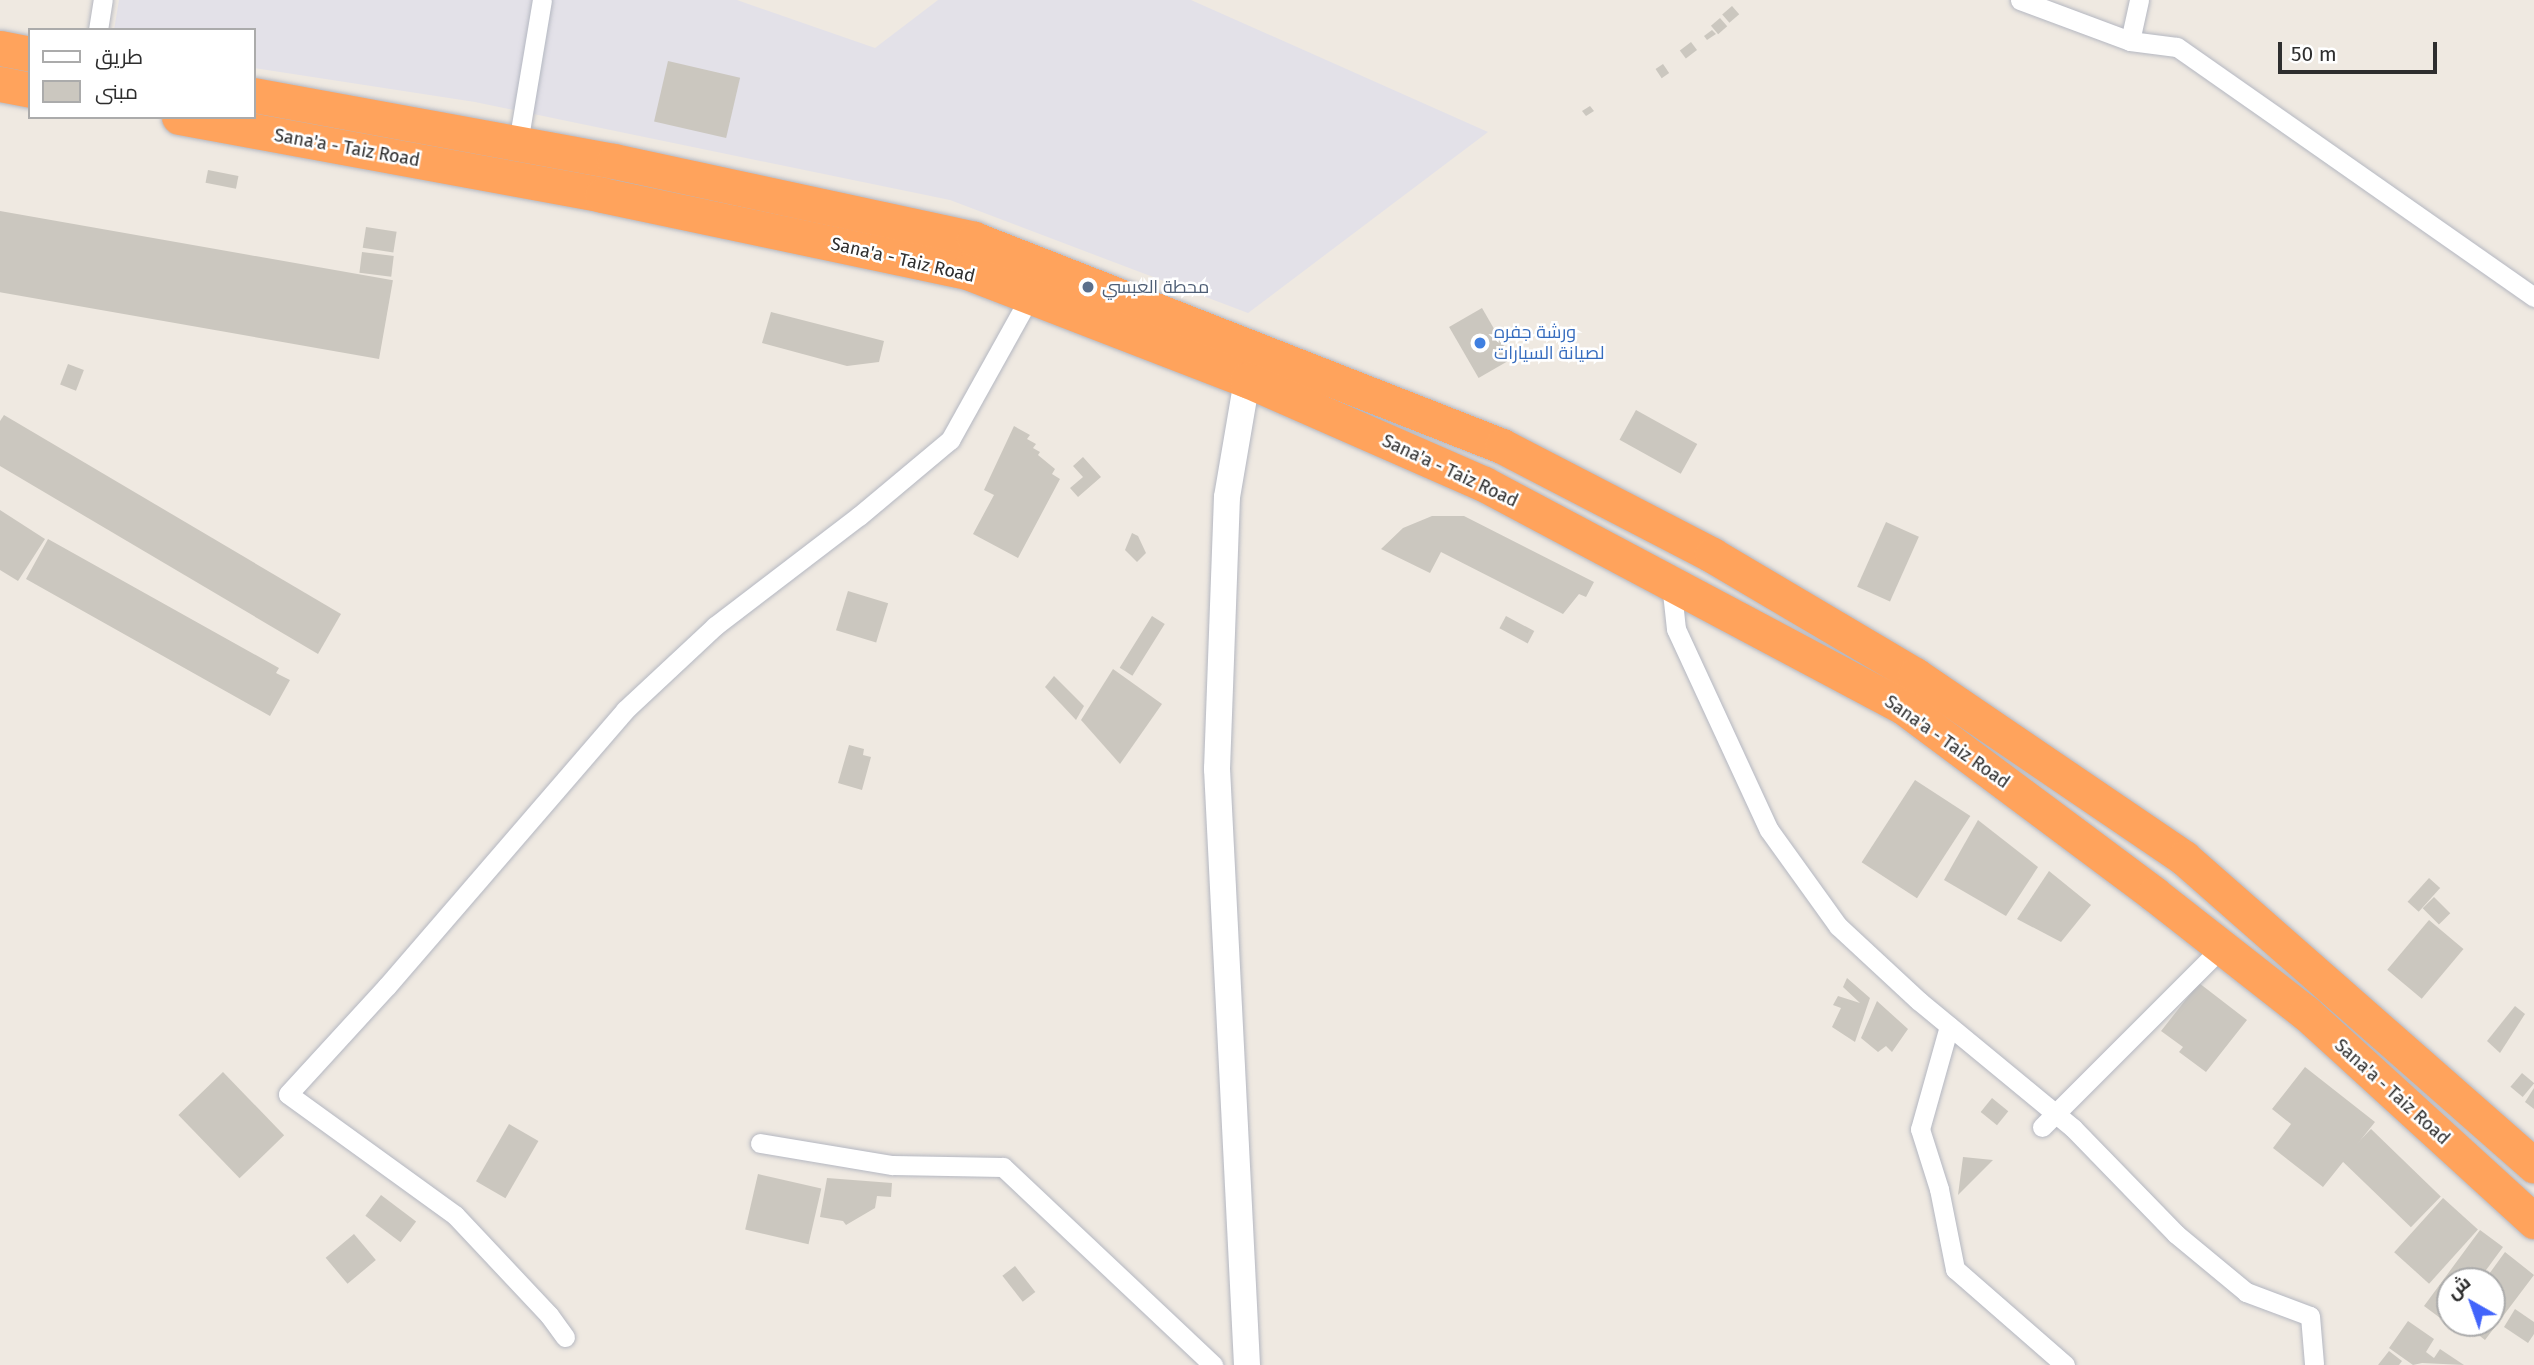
<!DOCTYPE html>
<html>
<head>
<meta charset="utf-8">
<style>
	body { margin:0 }
	#map { position:relative; width:2534px; height:1365px; overflow:hidden; background:#efe9e1; font-family:"Fira Sans",Cairo,sans-serif }
	div>[style] { position:absolute }
	.industrial>* { inset:0; background:#e3e1e8 }
	.building>* { inset:0; background:#cbc7bf; transform-origin:0 0 }
	.roads { filter:drop-shadow(0 0 2px #b4b7c1) drop-shadow(0 0 2px #b4b7c1) }
	.street>* { height:19px; margin:-9.5px; padding:0 9.5px; transform-origin:9.5px; border-radius:9.5px; background:#fff }
	.secondary>* { height:26px; margin:-13px; padding:0 13px; transform-origin:13px; border-radius:13px; background:#fff }
	.highway>* { height:35px; margin:-17.5px; padding:0 17.5px; transform-origin:17.5px; border-radius:17.5px; background:#ffa35c }
	.dots>* { width:19px; height:19px; translate:-50% -50%; box-sizing:border-box; border:4px solid #fff; border-radius:50% }
	span { translate:-50% -50%; white-space:nowrap; text-align:center; line-height:1.15; -webkit-text-stroke:5px #fff; paint-order:stroke }
	.street-label { font-size:18px; color:#2e2e2e }
	.service-label { font-size:18px; color:#4e5e75 }
	.left { translate:0 -50%; text-align:left }
	.shop-label { font-size:18px; color:#366cbe }
	.legend { position:absolute; left:28px; top:28px; width:228px; height:91px; box-sizing:border-box; background:#fff; border:2px solid #ababab; margin:0; padding:9px 12px; list-style:none; font-size:21px; color:#2e2e2e }
	.legend li { display:flex; align-items:center; gap:14px; height:35px }
	.legend b { width:35px; border:2px solid #ababab }
	.north { position:absolute; left:2436px; top:1267px; width:70px; height:70px; box-sizing:border-box; background:#fff; border:2px solid #ababab; border-radius:50%; rotate:320deg; font-size:19px; font-weight:700; line-height:28px; text-align:center; color:#2e2e2e }
	.north::after { content:''; display:block; margin:auto; width:24px; height:32px; background:#4264fb; clip-path:polygon(50% 0,100% 100%,50% 72%,0 100%) }
	.scale { position:absolute; left:2278px; top:42px; width:159px; height:32px; box-sizing:border-box; border:4px solid #2e2e2e; border-top:0; padding-left:9px; font-size:21px; line-height:24px; white-space:nowrap; color:#2e2e2e; -webkit-text-stroke:5px #fff; paint-order:stroke }
</style>
</head>
<body>
<div id="map">
	<div class="industrial">
		<i style="clip-path:polygon(119px 0,737px 0,875px 48px,938px 0,1191px 0,1488px 132px,1248px 313px,950px 200px,475px 102px,254px 68px,254px 30px,114px 30px)"></i>
	</div>
	<div class="building">
		<i style="left:1732px;top:6px;width:11px;height:13px;rotate:49deg"></i>
		<i style="left:1720px;top:18px;width:11px;height:12px;rotate:49deg"></i>
		<i style="clip-path:polygon(1712px 30px,1716px 34px,1707px 40px,1704px 36px)"></i>
		<i style="left:1691px;top:42px;width:10px;height:14px;rotate:53deg"></i>
		<i style="left:668px;top:61px;width:74px;height:62px;rotate:13deg"></i>
		<i style="left:1663px;top:64px;width:11px;height:9px;rotate:56deg"></i>
		<i style="clip-path:polygon(1590px 106px,1594px 111px,1586px 116px,1582px 111px)"></i>
		<i style="left:208px;top:170px;width:31px;height:13px;rotate:11deg"></i>
		<i style="left:0;top:211px;width:399px;height:80px;rotate:10deg"></i>
		<i style="left:366px;top:227px;width:31px;height:21px;rotate:9deg"></i>
		<i style="left:362px;top:252px;width:32px;height:21px;rotate:7deg"></i>
		<i style="left:1482px;top:308px;width:59px;height:38px;rotate:60deg"></i>
		<i style="clip-path:polygon(771px 312px,884px 341px,879px 362px,847px 366px,762px 343px)"></i>
		<i style="left:68px;top:364px;width:17px;height:22px;rotate:21deg"></i>
		<i style="left:1636px;top:410px;width:70px;height:34px;rotate:29deg"></i>
		<i style="clip-path:polygon(4px 415px,341px 614px,318px 654px,0 466px,0 421px)"></i>
		<i style="clip-path:polygon(1014px 426px,1030px 435px,1027px 439px,1036px 444px,1033px 448px,1040px 452px,1038px 455px,1055px 469px,1052px 474px,1060px 479px,1018px 558px,973px 534px,994px 495px,984px 490px)"></i>
		<i style="clip-path:polygon(1083px 457px,1101px 477px,1078px 497px,1070px 488px,1083px 477px,1073px 466px)"></i>
		<i style="clip-path:polygon(0 510px,45px 539px,18px 581px,0 570px)"></i>
		<i style="clip-path:polygon(1432px 516px,1464px 516px,1594px 582px,1586px 597px,1579px 594px,1563px 614px,1441px 552px,1430px 573px,1381px 549px,1403px 528px)"></i>
		<i style="left:1886px;top:522px;width:36px;height:71px;rotate:24deg"></i>
		<i style="clip-path:polygon(1132px 533px,1138px 536px,1146px 553px,1137px 562px,1125px 550px)"></i>
		<i style="clip-path:polygon(48px 539px,279px 668px,276px 673px,290px 680px,270px 716px,26px 579px)"></i>
		<i style="left:848px;top:591px;width:42px;height:41px;rotate:17deg"></i>
		<i style="left:1152px;top:616px;width:15px;height:61px;rotate:32deg"></i>
		<i style="left:1506px;top:616px;width:32px;height:14px;rotate:28deg"></i>
		<i style="clip-path:polygon(1113px 669px,1162px 704px,1120px 764px,1081px 720px)"></i>
		<i style="clip-path:polygon(1054px 676px,1084px 706px,1076px 720px,1045px 687px)"></i>
		<i style="clip-path:polygon(849px 745px,864px 749px,863px 755px,871px 757px,862px 790px,838px 783px)"></i>
		<i style="left:1915px;top:780px;width:66px;height:98px;rotate:33deg"></i>
		<i style="clip-path:polygon(1978px 820px,2038px 867px,2006px 916px,1944px 880px)"></i>
		<i style="clip-path:polygon(2049px 871px,2091px 905px,2061px 942px,2017px 919px)"></i>
		<i style="left:2429px;top:878px;width:15px;height:32px;rotate:42deg"></i>
		<i style="left:2434px;top:897px;width:23px;height:16px;rotate:45deg"></i>
		<i style="left:2429px;top:920px;width:45px;height:65px;rotate:40deg"></i>
		<i style="clip-path:polygon(1847px 978px,1870px 998px,1855px 1042px,1832px 1027px,1841px 1008px,1833px 1005px,1838px 996px,1860px 1003px,1843px 987px)"></i>
		<i style="clip-path:polygon(2199px 983px,2247px 1020px,2206px 1072px,2179px 1052px,2183px 1047px,2161px 1031px)"></i>
		<i style="clip-path:polygon(1877px 1001px,1908px 1029px,1892px 1052px,1886px 1046px,1878px 1052px,1861px 1038px)"></i>
		<i style="clip-path:polygon(2515px 1006px,2525px 1014px,2500px 1053px,2487px 1041px)"></i>
		<i style="clip-path:polygon(2305px 1067px,2375px 1122px,2323px 1187px,2273px 1148px,2291px 1124px,2272px 1109px)"></i>
		<i style="left:223px;top:1072px;width:88px;height:62px;rotate:46deg"></i>
		<i style="left:2522px;top:1073px;width:16px;height:18px;rotate:40deg"></i>
		<i style="clip-path:polygon(2534px 1088px,2534px 1109px,2525px 1102px)"></i>
		<i style="left:1992px;top:1098px;width:21px;height:18px;rotate:39deg"></i>
		<i style="left:509px;top:1124px;width:34px;height:66px;rotate:30deg"></i>
		<i style="left:2371px;top:1129px;width:97px;height:43px;rotate:44deg"></i>
		<i style="clip-path:polygon(1963px 1157px,1993px 1160px,1958px 1195px)"></i>
		<i style="left:758px;top:1174px;width:65px;height:57px;rotate:13deg"></i>
		<i style="clip-path:polygon(827px 1178px,892px 1183px,891px 1197px,877px 1196px,875px 1208px,846px 1225px,843px 1221px,820px 1217px)"></i>
		<i style="left:381px;top:1195px;width:44px;height:26px;rotate:37deg"></i>
		<i style="left:2443px;top:1198px;width:47px;height:73px;rotate:42deg"></i>
		<i style="clip-path:polygon(2480px 1230px,2503px 1247px,2478px 1281px,2450px 1281px,2450px 1319px,2447px 1323px,2424px 1306px)"></i>
		<i style="left:354px;top:1234px;width:34px;height:37px;rotate:50deg"></i>
		<i style="clip-path:polygon(2505px 1252px,2534px 1275px,2485px 1340px,2463px 1323px,2492px 1323px,2492px 1281px,2484px 1281px)"></i>
		<i style="left:1015px;top:1266px;width:33px;height:16px;rotate:52deg"></i>
		<i style="clip-path:polygon(2515px 1309px,2534px 1322px,2534px 1334px,2528px 1343px,2504px 1327px)"></i>
		<i style="clip-path:polygon(2408px 1321px,2434px 1339px,2426px 1352px,2434px 1358px,2440px 1349px,2464px 1365px,2422px 1363px,2413px 1365px,2389px 1348px)"></i>
		<i style="clip-path:polygon(2389px 1351px,2402px 1361px,2399px 1365px,2378px 1365px)"></i>
	</div>
	<div class="roads">
		<div class="street">
			<i style="left:2020px;top:0;width:117px;rotate:20.4deg"></i>
			<i style="left:2130px;top:41px;width:47px;rotate:7.3deg"></i>
			<i style="left:2177px;top:47px;width:436px;rotate:35deg"></i>
			<i style="left:98px;top:30px;width:30px;rotate:-81deg"></i>
			<i style="left:2130px;top:41px;width:42px;rotate:-77.6deg"></i>
			<i style="left:518px;top:143px;width:145px;rotate:-80.5deg"></i>
			<i style="left:1671px;top:583px;width:46px;rotate:83.8deg"></i>
			<i style="left:1676px;top:629px;width:221px;rotate:65.2deg"></i>
			<i style="left:1769px;top:830px;width:118px;rotate:54.3deg"></i>
			<i style="left:1838px;top:926px;width:110px;rotate:42.8deg"></i>
			<i style="left:1919px;top:1001px;width:200px;rotate:39.5deg"></i>
			<i style="left:2073px;top:1128px;width:148px;rotate:45.8deg"></i>
			<i style="left:2176px;top:1234px;width:91px;rotate:39.6deg"></i>
			<i style="left:2246px;top:1292px;width:68px;rotate:20.6deg"></i>
			<i style="left:2310px;top:1316px;width:48px;rotate:85.2deg"></i>
			<i style="left:1949px;top:1026px;width:107px;rotate:105.7deg"></i>
			<i style="left:1920px;top:1129px;width:63px;rotate:72.4deg"></i>
			<i style="left:1939px;top:1189px;width:82px;rotate:78.7deg"></i>
			<i style="left:1955px;top:1269px;width:146px;rotate:41.1deg"></i>
			<i style="left:2042px;top:1127px;width:255px;rotate:-45deg"></i>
			<i style="left:760px;top:1143px;width:134px;rotate:9.5deg"></i>
			<i style="left:892px;top:1165px;width:111px;rotate:1deg"></i>
			<i style="left:1003px;top:1167px;width:289px;rotate:43.3deg"></i>
			<i style="left:565px;top:1337px;width:27px;rotate:-126deg"></i>
			<i style="left:549px;top:1315px;width:137px;rotate:-133.2deg"></i>
			<i style="left:455px;top:1215px;width:206px;rotate:-144.1deg"></i>
			<i style="left:288px;top:1094px;width:147px;rotate:-47.5deg"></i>
			<i style="left:387px;top:986px;width:364px;rotate:-49.2deg"></i>
			<i style="left:625px;top:710px;width:123px;rotate:-43deg"></i>
			<i style="left:715px;top:626px;width:181px;rotate:-37.4deg"></i>
			<i style="left:859px;top:516px;width:119px;rotate:-39.9deg"></i>
			<i style="left:950px;top:440px;width:165px;rotate:-60.9deg"></i>
		</div>
		<div class="secondary">
			<i style="left:1247px;top:1365px;width:597px;rotate:-92.88deg"></i>
			<i style="left:1217px;top:769px;width:272px;rotate:-87.9deg"></i>
			<i style="left:1227px;top:497px;width:119px;rotate:-80.3deg"></i>
		</div>
		<div class="highway">
			<i style="left:0;top:48px;width:31px;rotate:11deg"></i>
			<i style="left:0;top:84px;width:31px;rotate:11deg"></i>
			<i style="left:254px;top:95px;width:366px;rotate:10.4deg"></i>
			<i style="left:614px;top:161px;width:368px;rotate:12.2deg"></i>
			<i style="left:974px;top:239px;width:567px;rotate:21.41deg"></i>
			<i style="left:1502px;top:446px;width:237px;rotate:27.4deg"></i>
			<i style="left:1712px;top:555px;width:236px;rotate:30.6deg"></i>
			<i style="left:1915px;top:675px;width:325px;rotate:34.2deg"></i>
			<i style="left:2184px;top:858px;width:466px;rotate:41.3deg"></i>
			<i style="left:179px;top:117px;width:430px;rotate:10.4deg"></i>
			<i style="left:602px;top:195px;width:373px;rotate:11.9deg"></i>
			<i style="left:967px;top:272px;width:300px;rotate:21.1deg"></i>
			<i style="left:1247px;top:380px;width:259px;rotate:23.7deg"></i>
			<i style="left:1484px;top:484px;width:473px;rotate:28deg"></i>
			<i style="left:1902px;top:706px;width:314px;rotate:36.7deg"></i>
			<i style="left:2154px;top:894px;width:193px;rotate:38.1deg"></i>
			<i style="left:2306px;top:1013px;width:309px;rotate:42.4deg"></i>
		</div>
	</div>
	<div class="dots">
		<i style="left:1088px;top:287px;background:#5c6f8a"></i>
		<i style="left:1480px;top:343px;background:#3f7fe0"></i>
	</div>
	<div class="street-label">
		<span style="left:347px;top:148px;rotate:10deg">Sana'a - Taiz Road</span>
		<span style="left:903px;top:260px;rotate:13deg">Sana'a - Taiz Road</span>
		<span style="left:1450px;top:471px;rotate:25deg">Sana'a - Taiz Road</span>
		<span style="left:1947px;top:742px;rotate:35deg">Sana'a - Taiz Road</span>
		<span style="left:2392px;top:1092px;rotate:42deg">Sana'a - Taiz Road</span>
	</div>
	<div class="service-label">
		<span class="left" style="left:1102px;top:287px">محطة العبسي</span>
	</div>
	<div class="shop-label">
		<span class="left" style="left:1494px;top:343px">ورشة جفره<br>لصيانة السيارات</span>
	</div>
	<ul class="legend">
	<li><b style="height:9px;background:#fff"></b>طريق</li>
	<li><b style="height:19px;background:#cbc7bf"></b>مبنى</li>
	</ul>
	<div class="north">ش</div>
	<div class="scale">50 m</div>
</div>
</body>
</html>
